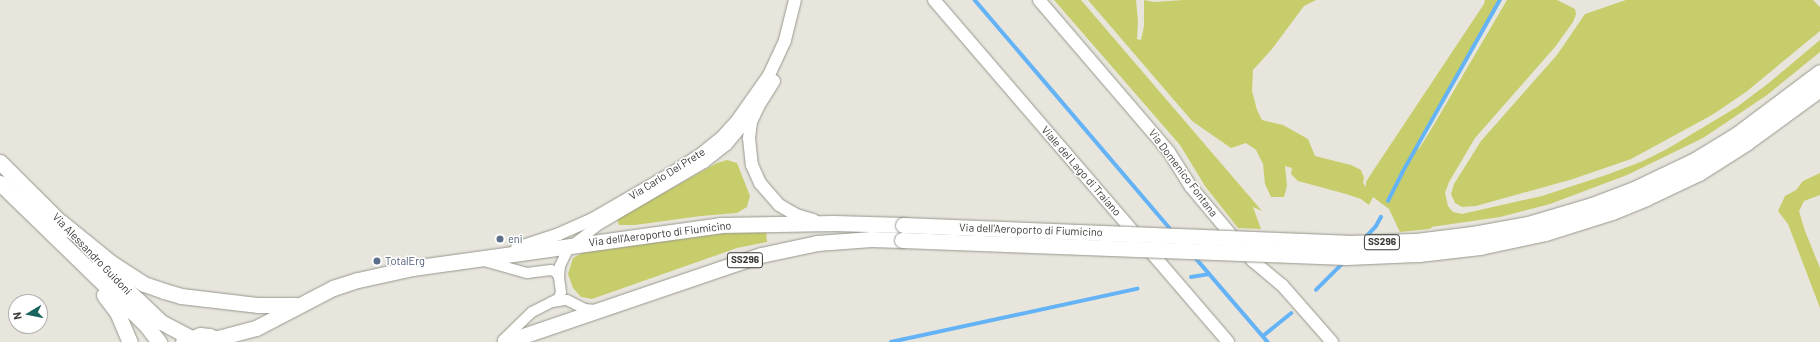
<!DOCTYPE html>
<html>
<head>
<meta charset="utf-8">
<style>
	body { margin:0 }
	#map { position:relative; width:1820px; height:342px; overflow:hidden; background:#e7e5dc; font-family:Barlow,sans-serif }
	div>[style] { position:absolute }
	.green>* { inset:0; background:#c8cd6b }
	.stream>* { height:3.5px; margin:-1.75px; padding:0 1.75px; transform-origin:1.75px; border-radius:1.75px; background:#64b3f6 }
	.roads { filter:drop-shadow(0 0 1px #98978e) drop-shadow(0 0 1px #98978e) }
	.minor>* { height:10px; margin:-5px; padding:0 5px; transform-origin:5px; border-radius:5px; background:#fff }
	.tertiary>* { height:12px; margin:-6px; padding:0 6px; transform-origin:6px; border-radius:6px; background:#fff }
	.primary>* { height:15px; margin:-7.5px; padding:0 7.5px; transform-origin:7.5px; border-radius:7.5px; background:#fff }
	.bridges { filter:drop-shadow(0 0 1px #98978e) drop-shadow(0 0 1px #98978e) }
	.primary-bridge>* { height:15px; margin:-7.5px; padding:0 7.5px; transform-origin:7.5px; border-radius:7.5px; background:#fff }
	.dots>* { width:11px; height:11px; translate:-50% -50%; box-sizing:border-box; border:2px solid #fff; border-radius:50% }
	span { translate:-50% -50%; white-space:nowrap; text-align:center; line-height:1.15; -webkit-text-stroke:3px #fff; paint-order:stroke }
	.shield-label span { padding:1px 3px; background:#fff; border:1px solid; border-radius:3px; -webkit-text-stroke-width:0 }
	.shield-label { font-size:10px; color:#393834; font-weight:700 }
	.street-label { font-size:11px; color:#393834 }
	.service-label { font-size:11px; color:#4e5e75 }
	.left { translate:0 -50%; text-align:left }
	.north { position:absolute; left:8px; top:294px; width:40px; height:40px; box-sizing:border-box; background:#fff; border:1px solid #b0afae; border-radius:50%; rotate:260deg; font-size:11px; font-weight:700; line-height:16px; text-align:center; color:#393834 }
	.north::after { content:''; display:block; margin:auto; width:14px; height:18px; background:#19645c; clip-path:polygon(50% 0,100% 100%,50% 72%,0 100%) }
</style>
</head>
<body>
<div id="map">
	<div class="green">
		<i style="clip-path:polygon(1054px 0,1081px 0,1262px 211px,1253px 207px,1261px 229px,1238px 228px,1205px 186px,1180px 145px)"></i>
		<i style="clip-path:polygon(1088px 0,1136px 0,1138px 21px,1137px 39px,1141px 40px,1144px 26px,1144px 0,1154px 2px,1184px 0,1316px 0,1304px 6px,1272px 49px,1253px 70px,1252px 91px,1257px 110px,1262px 120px,1283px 125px,1308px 139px,1315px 156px,1351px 165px,1361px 170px,1364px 178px,1363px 183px,1366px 187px,1366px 182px,1371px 174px,1484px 4px,1485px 0,1498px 0,1421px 137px,1418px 150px,1429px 133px,1507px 0,1557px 0,1575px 9px,1576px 14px,1573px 22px,1555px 47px,1475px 138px,1449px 182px,1445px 193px,1448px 206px,1453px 212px,1462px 214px,1542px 196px,1609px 174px,1643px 161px,1667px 149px,1737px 107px,1770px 82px,1820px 40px,1820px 52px,1767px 95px,1703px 138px,1627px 175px,1550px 204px,1500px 217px,1431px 227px,1432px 228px,1429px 229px,1400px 232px,1389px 209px,1373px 197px,1369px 205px,1361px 199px,1346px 194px,1298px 181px,1291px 174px,1292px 168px,1285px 166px,1287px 186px,1284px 197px,1271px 197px,1265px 184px,1263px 164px,1256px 150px,1246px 143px,1231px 148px,1192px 121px)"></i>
		<i style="clip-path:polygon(1626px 0,1813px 0,1820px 7px,1820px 31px,1746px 92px,1712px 115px,1631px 159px,1573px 179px,1476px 206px,1462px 207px,1455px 203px,1451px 194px,1454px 184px,1481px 141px,1557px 55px,1585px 14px)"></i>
		<i style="clip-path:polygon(727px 160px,737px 163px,750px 196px,747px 207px,737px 213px,701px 216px,635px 225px,619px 225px,617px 219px,717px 163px)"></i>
		<i style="clip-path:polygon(1820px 173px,1820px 195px,1804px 201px,1799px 211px,1805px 231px,1820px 268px,1820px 308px,1788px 224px,1778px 211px,1785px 196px,1796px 190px,1803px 181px)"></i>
		<i style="clip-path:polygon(766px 229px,767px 242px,737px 248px,592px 299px,581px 297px,573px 288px,568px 274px,573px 258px,586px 251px,679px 238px)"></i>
	</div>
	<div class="stream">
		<i style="left:975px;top:0;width:305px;rotate:49.5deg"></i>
		<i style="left:1388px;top:201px;width:31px;rotate:-63deg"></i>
		<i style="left:1402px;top:173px;width:199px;rotate:-60.5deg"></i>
		<i style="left:1365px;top:238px;width:16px;rotate:-47deg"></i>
		<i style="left:1376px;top:226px;width:10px;rotate:-61deg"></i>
		<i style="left:1194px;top:256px;width:113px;rotate:49.3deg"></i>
		<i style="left:1191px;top:277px;width:18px;rotate:-9deg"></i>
		<i style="left:1316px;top:290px;width:41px;rotate:-45deg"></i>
		<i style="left:1263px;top:336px;width:36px;rotate:-39deg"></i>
		<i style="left:891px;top:342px;width:252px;rotate:-12.2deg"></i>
	</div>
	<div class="roads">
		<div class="minor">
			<i style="left:484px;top:261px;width:45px;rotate:15.6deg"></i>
			<i style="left:527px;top:273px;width:24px;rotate:-7deg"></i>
			<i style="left:551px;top:270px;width:5px;rotate:22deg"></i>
			<i style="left:556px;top:272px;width:6px;rotate:59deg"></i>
			<i style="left:552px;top:302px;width:15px;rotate:-8deg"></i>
			<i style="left:567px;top:300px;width:20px;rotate:27deg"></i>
			<i style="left:585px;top:309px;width:10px;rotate:6deg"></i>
			<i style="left:503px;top:340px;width:40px;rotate:-44deg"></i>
			<i style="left:532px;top:312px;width:30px;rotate:-27deg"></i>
			<i style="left:559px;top:298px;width:6px;rotate:-72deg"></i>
			<i style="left:561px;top:292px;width:15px;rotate:-98deg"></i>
			<i style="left:559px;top:277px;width:11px;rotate:-85deg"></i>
			<i style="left:560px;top:266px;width:14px;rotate:-65deg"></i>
			<i style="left:566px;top:253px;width:12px;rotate:-48deg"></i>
			<i style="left:574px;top:244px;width:33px;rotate:-38deg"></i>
			<i style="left:600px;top:224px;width:121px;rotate:-30.4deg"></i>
			<i style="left:704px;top:163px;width:29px;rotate:-38deg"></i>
			<i style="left:727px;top:145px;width:39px;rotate:-50deg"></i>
		</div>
		<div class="tertiary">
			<i style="left:934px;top:0;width:451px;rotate:49.3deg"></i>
			<i style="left:1039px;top:0;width:177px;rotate:49.4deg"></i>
			<i style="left:1154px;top:134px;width:23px;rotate:50deg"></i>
			<i style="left:1169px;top:152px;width:41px;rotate:57.8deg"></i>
			<i style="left:1191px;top:187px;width:97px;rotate:50deg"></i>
			<i style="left:1253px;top:261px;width:38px;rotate:40deg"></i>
			<i style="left:1282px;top:285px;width:76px;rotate:48.7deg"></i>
			<i style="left:774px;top:81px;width:31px;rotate:122deg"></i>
			<i style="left:758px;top:107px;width:17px;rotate:115deg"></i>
			<i style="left:751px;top:122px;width:16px;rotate:97deg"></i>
			<i style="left:749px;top:138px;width:27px;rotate:84deg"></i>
			<i style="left:752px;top:165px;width:20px;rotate:66deg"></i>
			<i style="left:760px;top:183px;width:29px;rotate:49deg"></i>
			<i style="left:779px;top:205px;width:20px;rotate:30deg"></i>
			<i style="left:796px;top:215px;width:18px;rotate:16deg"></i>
			<i style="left:517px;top:248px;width:44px;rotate:-18.4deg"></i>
			<i style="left:559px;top:234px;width:37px;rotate:-24deg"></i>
			<i style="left:593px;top:219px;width:95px;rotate:-30.3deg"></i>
			<i style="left:675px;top:171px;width:30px;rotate:-33deg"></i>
			<i style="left:700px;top:155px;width:27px;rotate:-39deg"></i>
			<i style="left:721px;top:138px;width:22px;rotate:-47deg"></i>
			<i style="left:736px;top:122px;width:57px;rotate:-54.9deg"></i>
			<i style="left:769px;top:75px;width:38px;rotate:-65deg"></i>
			<i style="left:785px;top:40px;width:41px;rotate:-76deg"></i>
		</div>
		<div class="primary">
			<i style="left:0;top:162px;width:95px;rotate:45deg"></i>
			<i style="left:0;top:183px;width:202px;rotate:44.2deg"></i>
			<i style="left:145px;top:324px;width:23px;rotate:52deg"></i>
			<i style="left:61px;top:222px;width:63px;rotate:39.2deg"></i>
			<i style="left:110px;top:262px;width:40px;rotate:32.9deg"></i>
			<i style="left:144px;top:284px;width:21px;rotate:19deg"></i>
			<i style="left:164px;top:291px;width:18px;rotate:16deg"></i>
			<i style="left:181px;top:296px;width:78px;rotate:6.7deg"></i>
			<i style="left:258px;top:305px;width:38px"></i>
			<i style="left:100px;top:264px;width:84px;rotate:43.6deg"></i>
			<i style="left:161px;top:322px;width:34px;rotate:28deg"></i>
			<i style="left:104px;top:295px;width:21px;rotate:53deg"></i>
			<i style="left:117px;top:312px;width:33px;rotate:67deg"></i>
			<i style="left:218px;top:338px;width:39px;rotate:-15deg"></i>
			<i style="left:256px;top:328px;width:87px;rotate:-27.5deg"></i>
			<i style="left:333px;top:288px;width:26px;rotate:-18deg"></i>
			<i style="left:358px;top:280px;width:55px;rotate:-12.5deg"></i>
			<i style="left:412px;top:268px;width:311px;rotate:-7.9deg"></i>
			<i style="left:720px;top:225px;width:114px;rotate:-1deg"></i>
			<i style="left:834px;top:223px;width:69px;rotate:1.7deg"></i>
			<i style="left:183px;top:342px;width:18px;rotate:-22deg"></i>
			<i style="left:200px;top:335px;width:9px;rotate:6deg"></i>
			<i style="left:209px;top:336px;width:16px;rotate:22deg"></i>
			<i style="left:505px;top:342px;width:270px;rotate:-18.8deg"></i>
			<i style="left:761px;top:255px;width:57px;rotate:-12.1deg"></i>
			<i style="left:817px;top:243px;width:54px;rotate:-4.2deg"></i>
			<i style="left:871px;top:239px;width:31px;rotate:2deg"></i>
		</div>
	</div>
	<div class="bridges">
		<div class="primary-bridge">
			<i style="left:903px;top:225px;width:444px;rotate:2.3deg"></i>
			<i style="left:1347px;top:243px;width:69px;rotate:-1.7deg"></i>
			<i style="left:1416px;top:241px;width:57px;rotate:-7deg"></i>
			<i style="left:1473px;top:234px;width:56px;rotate:-10.3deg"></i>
			<i style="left:1528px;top:224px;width:67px;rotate:-16.5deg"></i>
			<i style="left:1592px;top:205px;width:45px;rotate:-20.9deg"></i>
			<i style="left:1634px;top:189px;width:68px;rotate:-25.4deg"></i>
			<i style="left:1695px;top:160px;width:48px;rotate:-31.4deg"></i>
			<i style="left:1736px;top:135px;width:105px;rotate:-36.9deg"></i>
			<i style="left:902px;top:240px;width:444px;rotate:2.2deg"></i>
			<i style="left:1346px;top:257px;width:73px;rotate:-2.4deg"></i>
			<i style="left:1419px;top:254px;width:61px;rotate:-6.5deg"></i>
			<i style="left:1480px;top:247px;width:66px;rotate:-12.2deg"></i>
			<i style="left:1545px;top:233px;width:70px;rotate:-17.4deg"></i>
			<i style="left:1612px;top:212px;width:37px;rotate:-22deg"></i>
			<i style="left:1646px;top:198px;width:59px;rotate:-25.3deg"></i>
			<i style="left:1699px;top:173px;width:56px;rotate:-32.6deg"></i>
			<i style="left:1746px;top:143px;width:92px;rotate:-36.1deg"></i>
		</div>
	</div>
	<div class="dots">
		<i style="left:500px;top:239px;background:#5c6f8a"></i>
		<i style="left:377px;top:261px;background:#5c6f8a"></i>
	</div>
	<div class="shield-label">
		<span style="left:1382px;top:242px">SS296</span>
		<span style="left:745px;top:260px">SS296</span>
	</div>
	<div class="street-label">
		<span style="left:1081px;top:171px;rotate:49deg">Viale del Lago di Traiano</span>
		<span style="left:1183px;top:173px;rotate:53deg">Via Domenico Fontana</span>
		<span style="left:667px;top:174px;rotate:-32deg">Via Carlo Del Prete</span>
		<span style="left:1031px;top:230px;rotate:2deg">Via dell'Aeroporto di Fiumicino</span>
		<span style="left:660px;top:234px;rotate:-7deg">Via dell'Aeroporto di Fiumicino</span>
		<span style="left:92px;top:254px;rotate:46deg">Via Alessandro Guidoni</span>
	</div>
	<div class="service-label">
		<span class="left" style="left:508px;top:239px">eni</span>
		<span class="left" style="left:385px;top:261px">TotalErg</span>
	</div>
	<div class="north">N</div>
</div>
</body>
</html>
